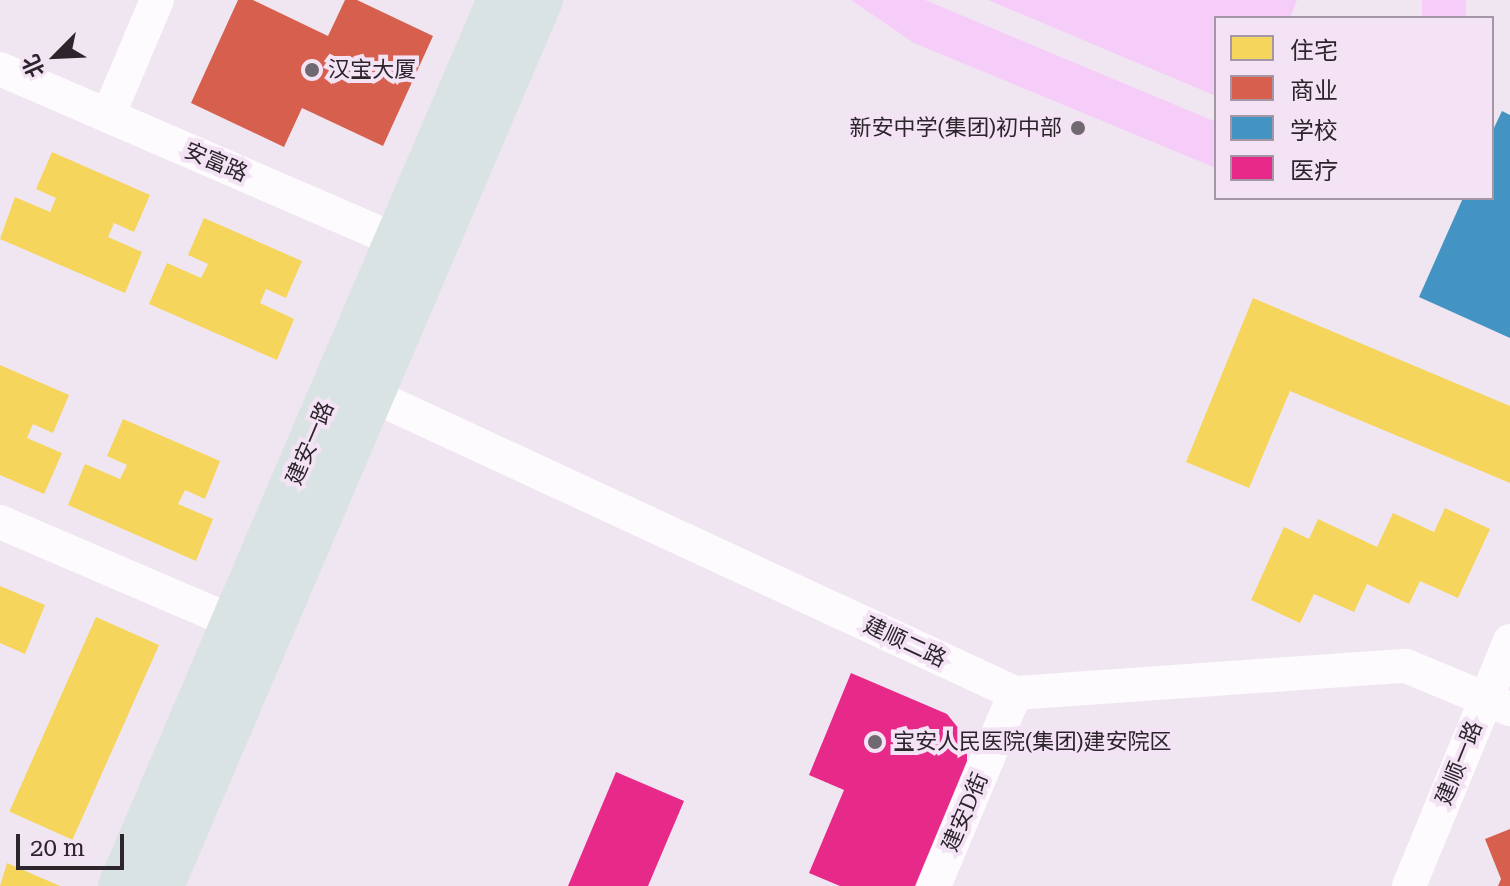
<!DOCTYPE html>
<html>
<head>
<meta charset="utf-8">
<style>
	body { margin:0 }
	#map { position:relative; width:1510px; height:886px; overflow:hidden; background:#f0e6f1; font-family:"Roboto Serif","Noto Sans SC",serif }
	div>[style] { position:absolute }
	.green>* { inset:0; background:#f6ccf9; transform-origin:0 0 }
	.homes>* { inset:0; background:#f6d55c; transform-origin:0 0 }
	.shops>* { inset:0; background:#d6604d }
	.schools>* { inset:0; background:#4393c3 }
	.health>* { inset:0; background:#e7298a }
	.minor>* { height:34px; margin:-17px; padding:0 17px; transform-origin:17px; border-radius:17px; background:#fdfbfd }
	.major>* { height:44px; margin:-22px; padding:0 22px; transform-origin:22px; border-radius:22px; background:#dae3e3 }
	.dots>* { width:22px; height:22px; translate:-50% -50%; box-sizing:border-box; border:4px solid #f4e2f5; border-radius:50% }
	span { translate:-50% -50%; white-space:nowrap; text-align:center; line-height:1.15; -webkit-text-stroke:8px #f4e2f5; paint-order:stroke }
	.poi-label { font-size:22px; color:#2c252c }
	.left { translate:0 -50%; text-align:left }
	.right { translate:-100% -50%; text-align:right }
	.street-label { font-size:22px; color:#2c252c }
	.legend { position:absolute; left:1214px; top:16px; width:280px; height:184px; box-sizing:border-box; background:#f4e2f5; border:2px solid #a496a5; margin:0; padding:10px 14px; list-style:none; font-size:24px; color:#2c252c }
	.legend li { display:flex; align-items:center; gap:16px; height:40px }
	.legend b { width:40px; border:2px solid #a496a5 }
	.north { position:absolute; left:16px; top:16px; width:80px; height:80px; -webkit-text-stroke:6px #f4e2f5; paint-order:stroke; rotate:246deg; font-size:22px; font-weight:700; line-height:32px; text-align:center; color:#2c252c }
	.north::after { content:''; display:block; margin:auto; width:28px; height:36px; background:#2c252c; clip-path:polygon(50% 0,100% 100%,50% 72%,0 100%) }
	.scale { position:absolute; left:16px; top:834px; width:108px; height:36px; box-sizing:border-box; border:4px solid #2c252c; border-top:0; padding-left:10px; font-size:24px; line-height:28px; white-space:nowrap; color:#2c252c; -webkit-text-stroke:6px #f4e2f5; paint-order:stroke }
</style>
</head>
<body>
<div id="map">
	<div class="green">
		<i style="clip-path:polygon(851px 0,925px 0,1216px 122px,1216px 168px,914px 43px)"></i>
		<i style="clip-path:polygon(988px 0,1297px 0,1290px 18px,1216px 18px,1216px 96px)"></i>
		<i style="left:1422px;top:0;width:44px;height:18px"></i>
	</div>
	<div class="homes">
		<i style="clip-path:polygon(52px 152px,150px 195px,134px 232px,114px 223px,108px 237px,142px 252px,125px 293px,0 239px,15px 197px,50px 212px,56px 198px,36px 189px)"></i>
		<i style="clip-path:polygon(204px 218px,302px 261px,286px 298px,266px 289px,260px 303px,294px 319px,277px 360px,149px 304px,167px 263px,201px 278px,208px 264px,188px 255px)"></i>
		<i style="clip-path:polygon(1253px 298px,1510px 406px,1510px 483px,1290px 391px,1249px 488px,1186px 462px)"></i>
		<i style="clip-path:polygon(0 365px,69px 395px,53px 433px,33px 424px,27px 438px,62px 453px,44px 494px,0 475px)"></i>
		<i style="clip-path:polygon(123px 419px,220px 461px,205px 499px,185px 490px,178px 504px,213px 519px,196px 561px,68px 505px,85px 464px,120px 479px,127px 465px,107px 456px)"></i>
		<i style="clip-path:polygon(1445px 508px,1490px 529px,1458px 598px,1420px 581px,1409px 604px,1367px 584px,1354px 612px,1314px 594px,1300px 623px,1251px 600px,1284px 527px,1309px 539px,1318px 519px,1377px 547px,1393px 513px,1434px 532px)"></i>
		<i style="clip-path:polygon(0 586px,45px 605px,25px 654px,0 643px)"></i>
		<i style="left:96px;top:617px;width:69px;height:213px;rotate:24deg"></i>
		<i style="clip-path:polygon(7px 863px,60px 886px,0 886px)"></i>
	</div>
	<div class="shops">
		<i style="clip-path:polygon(238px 0,253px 0,328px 36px,345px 0,357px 0,433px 36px,383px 146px,302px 108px,284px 147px,191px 103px)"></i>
		<i style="clip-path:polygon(1510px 829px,1510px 886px,1498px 886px,1501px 879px,1485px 839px)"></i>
	</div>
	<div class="schools">
		<i style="clip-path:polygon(1502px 111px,1510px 115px,1510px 338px,1419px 297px,1463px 198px,1492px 198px,1492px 132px)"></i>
	</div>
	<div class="health">
		<i style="clip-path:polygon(851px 673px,947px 714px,967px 739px,967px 761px,915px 886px,840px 886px,809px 873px,844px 790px,809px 775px)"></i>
		<i style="clip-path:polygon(616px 772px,684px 801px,648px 886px,568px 886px)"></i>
	</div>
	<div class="minor">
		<i style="left:0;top:69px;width:453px;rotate:23.4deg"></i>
		<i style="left:108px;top:116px;width:126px;rotate:-67.1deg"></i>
		<i style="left:352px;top:386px;width:731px;rotate:24.85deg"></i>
		<i style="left:1015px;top:693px;width:392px;rotate:-4deg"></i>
		<i style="left:1406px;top:666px;width:113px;rotate:22.5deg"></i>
		<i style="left:0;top:522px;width:254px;rotate:23.2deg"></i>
		<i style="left:934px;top:886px;width:209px;rotate:-67.2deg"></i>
		<i style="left:1409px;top:886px;width:265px;rotate:-67.6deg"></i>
	</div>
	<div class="major">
		<i style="left:120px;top:886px;width:964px;rotate:-66.84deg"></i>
		<i style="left:162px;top:886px;width:964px;rotate:-66.84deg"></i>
	</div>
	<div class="dots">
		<i style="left:312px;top:70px;background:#716971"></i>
		<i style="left:1078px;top:128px;background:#716971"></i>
		<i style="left:875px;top:742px;background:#716971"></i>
	</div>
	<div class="poi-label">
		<span class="left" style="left:328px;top:70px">汉宝大厦</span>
		<span class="right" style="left:1062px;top:128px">新安中学(集团)初中部</span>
		<span class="left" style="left:893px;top:742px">宝安人民医院(集团)建安院区</span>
	</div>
	<div class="street-label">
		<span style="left:216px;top:162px;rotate:23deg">安富路</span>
		<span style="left:310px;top:443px;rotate:-67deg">建安一路</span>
		<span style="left:905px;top:642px;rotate:25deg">建顺二路</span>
		<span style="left:1459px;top:763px;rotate:-68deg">建顺一路</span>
		<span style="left:965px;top:812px;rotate:-67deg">建安D街</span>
	</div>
	<ul class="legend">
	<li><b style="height:22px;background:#f6d55c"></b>住宅</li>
	<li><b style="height:22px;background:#d6604d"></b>商业</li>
	<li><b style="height:22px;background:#4393c3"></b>学校</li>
	<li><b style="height:22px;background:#e7298a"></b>医疗</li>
	</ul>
	<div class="north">北</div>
	<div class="scale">20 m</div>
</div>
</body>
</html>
